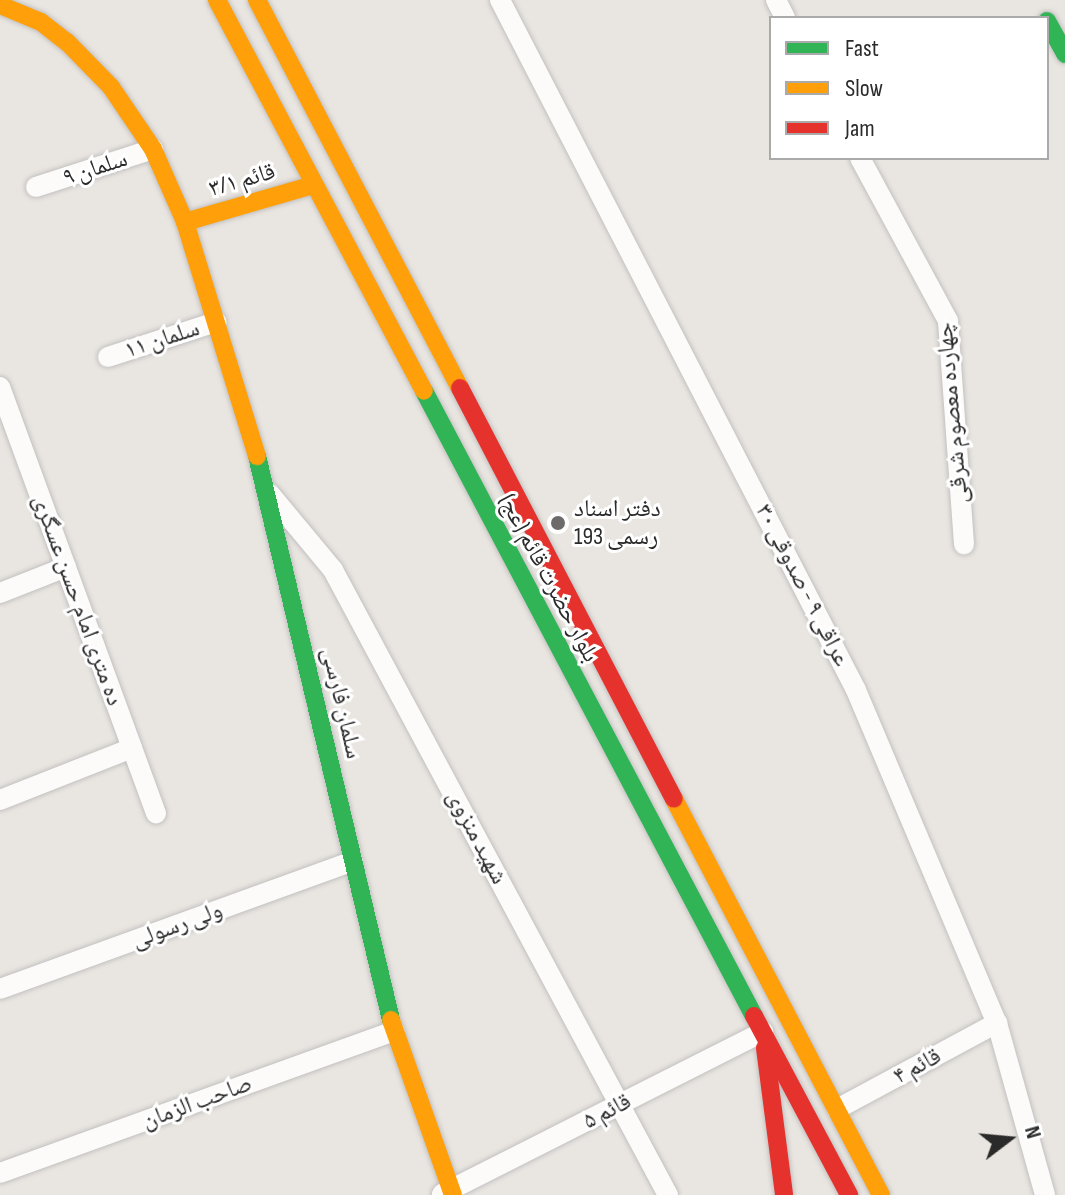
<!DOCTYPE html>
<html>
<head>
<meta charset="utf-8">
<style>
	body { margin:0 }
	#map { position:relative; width:1065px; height:1195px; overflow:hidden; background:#e9e5e0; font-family:"Sofia Sans Condensed","Noto Naskh Arabic",sans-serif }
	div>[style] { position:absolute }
	.roads { filter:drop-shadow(0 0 2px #c2c1c1) drop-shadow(0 0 2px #c2c1c1) }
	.street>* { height:20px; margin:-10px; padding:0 10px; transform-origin:10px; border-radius:10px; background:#fcfbfa }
	.fast>* { height:18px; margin:-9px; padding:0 9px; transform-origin:9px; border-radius:9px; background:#30b455 }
	.slow>* { height:18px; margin:-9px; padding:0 9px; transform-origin:9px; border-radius:9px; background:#ff9f0a }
	.jam>* { height:18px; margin:-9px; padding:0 9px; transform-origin:9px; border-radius:9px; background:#e5322d }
	.dots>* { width:22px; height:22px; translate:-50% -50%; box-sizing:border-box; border:4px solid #fff; border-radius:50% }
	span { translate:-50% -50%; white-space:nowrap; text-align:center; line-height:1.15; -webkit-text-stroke:6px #fff; paint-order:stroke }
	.street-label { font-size:24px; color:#2a2a2a }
	.poi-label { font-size:24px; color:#2a2a2a }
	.left { translate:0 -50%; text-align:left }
	.legend { position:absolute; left:769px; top:16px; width:280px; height:144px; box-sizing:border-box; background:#fff; border:2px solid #aaa; margin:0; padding:10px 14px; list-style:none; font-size:24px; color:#2a2a2a }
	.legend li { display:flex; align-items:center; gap:16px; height:40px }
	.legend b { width:40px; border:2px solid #aaa }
	.north { position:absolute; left:969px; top:1099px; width:80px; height:80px; -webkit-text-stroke:6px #fff; paint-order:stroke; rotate:74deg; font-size:22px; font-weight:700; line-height:32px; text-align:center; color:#2a2a2a }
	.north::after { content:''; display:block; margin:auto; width:28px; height:36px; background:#2a2a2a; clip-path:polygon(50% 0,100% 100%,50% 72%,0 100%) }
</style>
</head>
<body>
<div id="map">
	<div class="roads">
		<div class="street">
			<i style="left:500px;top:0;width:776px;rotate:62.71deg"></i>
			<i style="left:856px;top:690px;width:362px;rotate:67.1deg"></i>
			<i style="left:997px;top:1023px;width:179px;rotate:74.4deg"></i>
			<i style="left:776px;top:0;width:20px;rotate:63deg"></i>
			<i style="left:860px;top:158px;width:185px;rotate:61.6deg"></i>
			<i style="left:948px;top:321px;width:224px;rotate:85.9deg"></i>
			<i style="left:36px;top:187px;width:123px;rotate:-18deg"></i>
			<i style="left:108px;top:357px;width:114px;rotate:-18deg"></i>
			<i style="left:0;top:387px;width:454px;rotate:69.9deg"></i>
			<i style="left:270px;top:494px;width:99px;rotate:50.3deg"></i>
			<i style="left:333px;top:570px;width:709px;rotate:61.81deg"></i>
			<i style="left:0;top:593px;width:71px;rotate:-21.5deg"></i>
			<i style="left:0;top:800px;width:142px;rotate:-21.5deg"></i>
			<i style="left:0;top:989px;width:375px;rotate:-19.9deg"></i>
			<i style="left:837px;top:1109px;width:182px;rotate:-28.3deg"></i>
			<i style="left:0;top:1173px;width:419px;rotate:-19.8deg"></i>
			<i style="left:442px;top:1194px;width:360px;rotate:-26.8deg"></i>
		</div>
		<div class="fast">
			<i style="left:1047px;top:21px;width:38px;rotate:61deg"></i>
			<i style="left:424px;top:391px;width:707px;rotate:62.17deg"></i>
			<i style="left:257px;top:456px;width:580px;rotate:76.63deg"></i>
		</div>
		<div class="slow">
			<i style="left:217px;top:0;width:442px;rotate:62.1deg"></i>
			<i style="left:257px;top:0;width:438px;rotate:62.4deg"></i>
			<i style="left:0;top:5px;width:44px;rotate:22.5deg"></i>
			<i style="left:41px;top:22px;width:33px;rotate:38deg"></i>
			<i style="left:67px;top:42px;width:63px;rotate:45.6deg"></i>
			<i style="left:111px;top:87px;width:75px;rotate:55.9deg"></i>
			<i style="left:153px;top:149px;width:80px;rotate:66.3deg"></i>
			<i style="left:185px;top:222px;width:245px;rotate:72.9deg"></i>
			<i style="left:185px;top:222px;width:133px;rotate:-16.1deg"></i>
			<i style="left:674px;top:799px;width:447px;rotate:62.4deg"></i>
			<i style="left:391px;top:1020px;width:186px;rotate:70.5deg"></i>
		</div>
		<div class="jam">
			<i style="left:460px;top:388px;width:463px;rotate:62.5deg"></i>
			<i style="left:754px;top:1016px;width:203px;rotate:62deg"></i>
			<i style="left:765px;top:1048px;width:148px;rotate:82.6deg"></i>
		</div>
	</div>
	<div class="dots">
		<i style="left:558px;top:523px;background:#6d6b6a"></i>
	</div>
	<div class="street-label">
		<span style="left:95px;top:168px;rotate:-18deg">سلمان ۹</span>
		<span style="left:242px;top:180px;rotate:-16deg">قائم ۳/۱</span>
		<span style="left:162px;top:339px;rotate:-18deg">سلمان ۱۱</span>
		<span style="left:952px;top:413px;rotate:-95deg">چهارده معصوم شرقی</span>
		<span style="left:549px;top:578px;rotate:62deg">بلوار حضرت قائم (عج)</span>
		<span style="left:803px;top:585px;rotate:63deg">عراقی ۹ - صدوقی ۳۰</span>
		<span style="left:78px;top:600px;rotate:70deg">ده متری امام حسن عسگری</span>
		<span style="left:342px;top:703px;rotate:77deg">سلمان فارسی</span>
		<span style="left:477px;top:837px;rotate:62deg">شهید منزوی</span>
		<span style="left:177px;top:925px;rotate:-20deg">ولی رسولی</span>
		<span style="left:917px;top:1066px;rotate:-28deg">قائم ۴</span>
		<span style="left:197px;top:1102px;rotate:-20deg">صاحب الزمان</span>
		<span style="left:607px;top:1111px;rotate:-27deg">قائم ۵</span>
	</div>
	<div class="poi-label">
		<span class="left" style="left:574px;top:523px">دفتر اسناد<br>رسمی 193</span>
	</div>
	<ul class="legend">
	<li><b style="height:10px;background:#30b455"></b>Fast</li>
	<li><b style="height:10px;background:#ff9f0a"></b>Slow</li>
	<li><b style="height:10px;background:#e5322d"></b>Jam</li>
	</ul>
	<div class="north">N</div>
</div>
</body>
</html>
